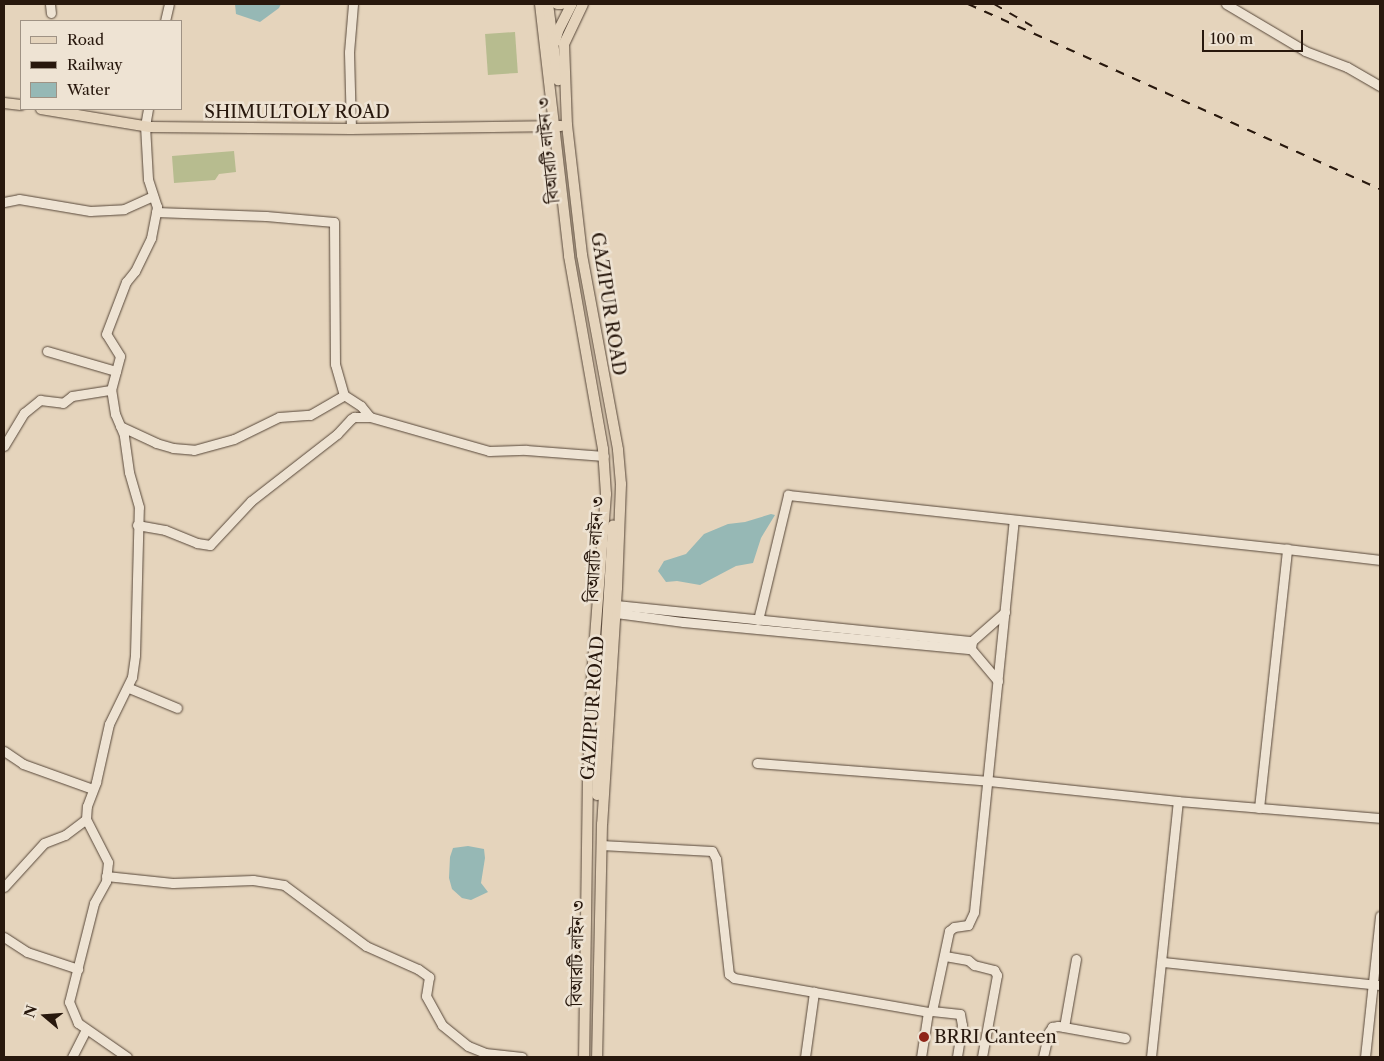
<!DOCTYPE html>
<html>
<head>
<meta charset="utf-8">
<style>
	body { margin:0 }
	#map { position:relative; width:1384px; height:1061px; overflow:hidden; background:#e5d4bc; font-family:"Libre Caslon Text","Noto Serif Bengali",serif }
	div>[style] { position:absolute }
	.green>* { inset:0; background:#b7bc8f; transform-origin:0 0 }
	.water>* { inset:0; background:#96b8b5 }
	.roads { filter:drop-shadow(0 0 1px #574739) drop-shadow(0 0 1px #574739) }
	.minor>* { height:9px; margin:-4.5px; padding:0 4.5px; transform-origin:4.5px; border-radius:4.5px; background:#eee3d3 }
	.major>* { height:10px; margin:-5px; padding:0 5px; transform-origin:5px; border-radius:5px; background:#e5d4bc }
	.rail>* { height:2px; margin-top:-1px; transform-origin:0; background:repeating-linear-gradient(90deg,#28180d 0 9px,transparent 0 18px) }
	.dots>* { width:14px; height:14px; translate:-50% -50%; box-sizing:border-box; border:2px solid #eee3d3; border-radius:50% }
	span { translate:-50% -50%; white-space:nowrap; text-align:center; line-height:1.15; -webkit-text-stroke:5px #eee3d3; paint-order:stroke }
	.street-label { font-size:18px; color:#28180d }
	.poi-label { font-size:18px; color:#28180d }
	.left { translate:0 -50%; text-align:left }
	.frame { position:absolute; inset:0; border:5px solid #28180d; pointer-events:none }
	.legend { position:absolute; left:20px; top:20px; width:162px; height:90px; box-sizing:border-box; background:#eee3d3; border:1px solid #9f9284; margin:0; padding:6px 9px; list-style:none; font-size:15px; color:#28180d }
	.legend li { display:flex; align-items:center; gap:10px; height:25px }
	.legend b { width:25px; border:1px solid #9f9284 }
	.north { position:absolute; left:20px; top:991px; width:50px; height:50px; -webkit-text-stroke:4px #eee3d3; paint-order:stroke; rotate:288deg; font-size:14px; font-weight:700; line-height:20px; text-align:center; color:#28180d }
	.north::after { content:''; display:block; margin:auto; width:18px; height:22px; background:#28180d; clip-path:polygon(50% 0,100% 100%,50% 72%,0 100%) }
	.scale { position:absolute; left:1202px; top:30px; width:101px; height:22px; box-sizing:border-box; border:2px solid #28180d; border-top:0; padding-left:6px; font-size:15px; line-height:18px; white-space:nowrap; color:#28180d; -webkit-text-stroke:4px #eee3d3; paint-order:stroke }
</style>
</head>
<body>
<div id="map">
	<div class="green">
		<i style="left:515px;top:32px;width:41px;height:30px;rotate:86deg"></i>
		<i style="clip-path:polygon(234px 151px,236px 172px,219px 174px,215px 180px,174px 183px,172px 156px)"></i>
	</div>
	<div class="water">
		<i style="clip-path:polygon(235px 4px,281px 4px,279px 8px,260px 22px,236px 14px)"></i>
		<i style="clip-path:polygon(771px 514px,775px 515px,761px 538px,753px 563px,736px 566px,700px 585px,677px 581px,666px 582px,658px 571px,664px 561px,686px 554px,704px 534px,728px 524px,745px 522px)"></i>
		<i style="clip-path:polygon(468px 846px,484px 849px,485px 858px,481px 883px,488px 892px,471px 900px,462px 898px,452px 889px,449px 878px,450px 857px,453px 848px)"></i>
	</div>
	<div class="roads">
		<div class="minor">
			<i style="left:50px;top:4px;width:9px;rotate:84deg"></i>
			<i style="left:1226px;top:4px;width:92px;rotate:30.7deg"></i>
			<i style="left:1305px;top:51px;width:45px;rotate:20.9deg"></i>
			<i style="left:1347px;top:67px;width:38px;rotate:30deg"></i>
			<i style="left:165px;top:21px;width:17px;rotate:-77deg"></i>
			<i style="left:351px;top:129px;width:77px;rotate:-91.5deg"></i>
			<i style="left:349px;top:52px;width:48px;rotate:-85.2deg"></i>
			<i style="left:4px;top:202px;width:15px;rotate:-11deg"></i>
			<i style="left:19px;top:199px;width:72px;rotate:9.6deg"></i>
			<i style="left:90px;top:211px;width:34px;rotate:-3deg"></i>
			<i style="left:124px;top:209px;width:32px;rotate:-24deg"></i>
			<i style="left:156px;top:212px;width:110px;rotate:2.1deg"></i>
			<i style="left:266px;top:216px;width:68px;rotate:5deg"></i>
			<i style="left:334px;top:222px;width:142px;rotate:89.6deg"></i>
			<i style="left:335px;top:364px;width:32px;rotate:74deg"></i>
			<i style="left:344px;top:395px;width:20px;rotate:33deg"></i>
			<i style="left:361px;top:406px;width:14px;rotate:51deg"></i>
			<i style="left:370px;top:417px;width:124px;rotate:15.9deg"></i>
			<i style="left:489px;top:451px;width:37px;rotate:-2deg"></i>
			<i style="left:526px;top:450px;width:78px;rotate:4.4deg"></i>
			<i style="left:47px;top:351px;width:72px;rotate:16.2deg"></i>
			<i style="left:120px;top:426px;width:40px;rotate:25deg"></i>
			<i style="left:156px;top:443px;width:18px;rotate:16deg"></i>
			<i style="left:173px;top:448px;width:21px;rotate:5deg"></i>
			<i style="left:194px;top:450px;width:41px;rotate:-15.4deg"></i>
			<i style="left:234px;top:439px;width:50px;rotate:-26.1deg"></i>
			<i style="left:279px;top:417px;width:31px;rotate:-4deg"></i>
			<i style="left:310px;top:415px;width:39px;rotate:-30deg"></i>
			<i style="left:4px;top:446px;width:39px;rotate:-59deg"></i>
			<i style="left:24px;top:413px;width:21px;rotate:-39deg"></i>
			<i style="left:40px;top:400px;width:23px;rotate:7deg"></i>
			<i style="left:63px;top:403px;width:11px;rotate:-38deg"></i>
			<i style="left:72px;top:396px;width:39px;rotate:-9deg"></i>
			<i style="left:137px;top:525px;width:28px;rotate:10deg"></i>
			<i style="left:165px;top:530px;width:35px;rotate:22deg"></i>
			<i style="left:197px;top:543px;width:13px;rotate:9deg"></i>
			<i style="left:210px;top:545px;width:60px;rotate:-47deg"></i>
			<i style="left:251px;top:501px;width:109px;rotate:-37.9deg"></i>
			<i style="left:337px;top:434px;width:21px;rotate:-47deg"></i>
			<i style="left:351px;top:419px;width:4px;rotate:-34deg"></i>
			<i style="left:354px;top:417px;width:16px"></i>
			<i style="left:616px;top:605px;width:358px;rotate:5.8deg"></i>
			<i style="left:616px;top:613px;width:68px;rotate:7.7deg"></i>
			<i style="left:683px;top:622px;width:289px;rotate:5.4deg"></i>
			<i style="left:758px;top:620px;width:129px;rotate:-76.5deg"></i>
			<i style="left:788px;top:495px;width:502px;rotate:6.18deg"></i>
			<i style="left:998px;top:681px;width:42px;rotate:-130.2deg"></i>
			<i style="left:971px;top:649px;width:8px;rotate:-83deg"></i>
			<i style="left:972px;top:641px;width:44px;rotate:-41.3deg"></i>
			<i style="left:129px;top:688px;width:52px;rotate:22.6deg"></i>
			<i style="left:4px;top:751px;width:23px;rotate:34deg"></i>
			<i style="left:23px;top:764px;width:74px;rotate:19.7deg"></i>
			<i style="left:757px;top:763px;width:233px;rotate:4.4deg"></i>
			<i style="left:989px;top:781px;width:190px;rotate:6deg"></i>
			<i style="left:1178px;top:801px;width:203px;rotate:4.8deg"></i>
			<i style="left:1259px;top:808px;width:261px;rotate:-83.8deg"></i>
			<i style="left:1287px;top:549px;width:94px;rotate:6.7deg"></i>
			<i style="left:601px;top:845px;width:111px;rotate:3.1deg"></i>
			<i style="left:712px;top:851px;width:9px;rotate:63deg"></i>
			<i style="left:716px;top:859px;width:116px;rotate:83.6deg"></i>
			<i style="left:729px;top:974px;width:6px;rotate:39deg"></i>
			<i style="left:734px;top:978px;width:197px;rotate:9.9deg"></i>
			<i style="left:928px;top:1012px;width:46px;rotate:98.8deg"></i>
			<i style="left:106px;top:876px;width:67px;rotate:6deg"></i>
			<i style="left:173px;top:883px;width:80px;rotate:-2.1deg"></i>
			<i style="left:253px;top:880px;width:31px;rotate:9deg"></i>
			<i style="left:284px;top:885px;width:102px;rotate:36.6deg"></i>
			<i style="left:366px;top:946px;width:57px;rotate:23.9deg"></i>
			<i style="left:418px;top:969px;width:14px;rotate:36deg"></i>
			<i style="left:429px;top:977px;width:19px;rotate:99deg"></i>
			<i style="left:426px;top:996px;width:33px;rotate:61deg"></i>
			<i style="left:442px;top:1025px;width:33px;rotate:39deg"></i>
			<i style="left:468px;top:1046px;width:18px;rotate:22deg"></i>
			<i style="left:485px;top:1053px;width:37px;rotate:6deg"></i>
			<i style="left:4px;top:887px;width:59px;rotate:-47.7deg"></i>
			<i style="left:44px;top:843px;width:22px;rotate:-21deg"></i>
			<i style="left:65px;top:835px;width:26px;rotate:-37deg"></i>
			<i style="left:4px;top:937px;width:27px;rotate:33deg"></i>
			<i style="left:27px;top:952px;width:54px;rotate:18.4deg"></i>
			<i style="left:945px;top:956px;width:23px;rotate:10deg"></i>
			<i style="left:968px;top:960px;width:8px;rotate:40deg"></i>
			<i style="left:974px;top:965px;width:21px;rotate:14deg"></i>
			<i style="left:994px;top:970px;width:6px;rotate:59deg"></i>
			<i style="left:997px;top:975px;width:83px;rotate:100.4deg"></i>
			<i style="left:1163px;top:962px;width:218px;rotate:6.1deg"></i>
			<i style="left:932px;top:1011px;width:28px;rotate:6deg"></i>
			<i style="left:960px;top:1014px;width:11px;rotate:80deg"></i>
			<i style="left:962px;top:1025px;width:32px;rotate:99deg"></i>
			<i style="left:928px;top:1012px;width:4px;rotate:-14deg"></i>
			<i style="left:932px;top:1011px;width:82px;rotate:-78deg"></i>
			<i style="left:949px;top:931px;width:6px;rotate:-39deg"></i>
			<i style="left:954px;top:927px;width:14px;rotate:-8deg"></i>
			<i style="left:968px;top:925px;width:14px;rotate:-65deg"></i>
			<i style="left:974px;top:912px;width:394px;rotate:-84.2deg"></i>
			<i style="left:1064px;top:1027px;width:69px;rotate:-80deg"></i>
			<i style="left:72px;top:1057px;width:31px;rotate:-63deg"></i>
			<i style="left:127px;top:1057px;width:60px;rotate:-145.2deg"></i>
			<i style="left:78px;top:1023px;width:23px;rotate:-113deg"></i>
			<i style="left:69px;top:1002px;width:102px;rotate:-75.8deg"></i>
			<i style="left:94px;top:903px;width:25px;rotate:-61deg"></i>
			<i style="left:106px;top:881px;width:19px;rotate:-84deg"></i>
			<i style="left:108px;top:862px;width:48px;rotate:-117.1deg"></i>
			<i style="left:86px;top:819px;width:13px;rotate:-86deg"></i>
			<i style="left:87px;top:806px;width:26px;rotate:-69deg"></i>
			<i style="left:96px;top:782px;width:59px;rotate:-77.4deg"></i>
			<i style="left:109px;top:724px;width:52px;rotate:-63.9deg"></i>
			<i style="left:132px;top:677px;width:22px;rotate:-82deg"></i>
			<i style="left:135px;top:655px;width:148px;rotate:-88.5deg"></i>
			<i style="left:139px;top:507px;width:36px;rotate:-106deg"></i>
			<i style="left:129px;top:472px;width:37px;rotate:-98deg"></i>
			<i style="left:124px;top:435px;width:23px;rotate:-113deg"></i>
			<i style="left:115px;top:414px;width:24px;rotate:-99deg"></i>
			<i style="left:111px;top:390px;width:35px;rotate:-75deg"></i>
			<i style="left:120px;top:356px;width:26px;rotate:-122deg"></i>
			<i style="left:106px;top:334px;width:56px;rotate:-69deg"></i>
			<i style="left:126px;top:282px;width:14px;rotate:-51deg"></i>
			<i style="left:135px;top:271px;width:37px;rotate:-64deg"></i>
			<i style="left:151px;top:238px;width:32px;rotate:-79deg"></i>
			<i style="left:157px;top:207px;width:29px;rotate:-108deg"></i>
			<i style="left:148px;top:179px;width:53px;rotate:-93.2deg"></i>
			<i style="left:145px;top:126px;width:17px;rotate:-80deg"></i>
			<i style="left:805px;top:1057px;width:66px;rotate:-82.1deg"></i>
			<i style="left:1043px;top:1057px;width:26px;rotate:-77deg"></i>
			<i style="left:1049px;top:1032px;width:6px;rotate:-59deg"></i>
			<i style="left:1052px;top:1027px;width:6px;rotate:-9deg"></i>
			<i style="left:1058px;top:1026px;width:68px;rotate:10.2deg"></i>
			<i style="left:1151px;top:1057px;width:257px;rotate:-84deg"></i>
			<i style="left:1365px;top:1057px;width:142px;rotate:-83.9deg"></i>
		</div>
		<div class="major">
			<i style="left:540px;top:4px;width:254px;rotate:83.4deg"></i>
			<i style="left:569px;top:256px;width:196px;rotate:80deg"></i>
			<i style="left:603px;top:449px;width:45px;rotate:86.2deg"></i>
			<i style="left:606px;top:494px;width:185px;rotate:94.4deg"></i>
			<i style="left:592px;top:678px;width:98px;rotate:92.3deg"></i>
			<i style="left:588px;top:776px;width:281px;rotate:90.8deg"></i>
			<i style="left:548px;top:4px;width:77px;rotate:82.5deg"></i>
			<i style="left:557px;top:4px;width:5px"></i>
			<i style="left:583px;top:4px;width:44px;rotate:115.4deg"></i>
			<i style="left:564px;top:44px;width:81px;rotate:87.9deg"></i>
			<i style="left:567px;top:125px;width:131px;rotate:83.4deg"></i>
			<i style="left:582px;top:255px;width:198px;rotate:79.5deg"></i>
			<i style="left:618px;top:450px;width:34px;rotate:85deg"></i>
			<i style="left:621px;top:484px;width:104px;rotate:92.2deg"></i>
			<i style="left:617px;top:588px;width:236px;rotate:93.6deg"></i>
			<i style="left:602px;top:824px;width:233px;rotate:91.2deg"></i>
			<i style="left:555px;top:42px;width:11px;rotate:-75deg"></i>
			<i style="left:558px;top:31px;width:30px;rotate:-63deg"></i>
			<i style="left:4px;top:103px;width:17px;rotate:7deg"></i>
			<i style="left:41px;top:109px;width:110px;rotate:9.4deg"></i>
			<i style="left:150px;top:127px;width:201px;rotate:0.6deg"></i>
			<i style="left:351px;top:129px;width:210px;rotate:-0.8deg"></i>
			<i style="left:597px;top:795px;width:270px;rotate:-86.6deg"></i>
		</div>
	</div>
	<div class="rail">
		<i style="left:968px;top:4px;width:452px;rotate:24.2deg"></i>
		<i style="left:994px;top:4px;width:44px;rotate:30.1deg"></i>
	</div>
	<div class="dots">
		<i style="left:924px;top:1037px;background:#8f2418"></i>
	</div>
	<div class="street-label">
		<span style="left:297px;top:112px">SHIMULTOLY ROAD</span>
		<span style="left:548px;top:150px;rotate:-96deg">বিআরটি লাইন ৩</span>
		<span style="left:608px;top:304px;rotate:81deg">GAZIPUR ROAD</span>
		<span style="left:595px;top:549px;rotate:-87deg">বিআরটি লাইন ৩</span>
		<span style="left:593px;top:708px;rotate:-86deg">GAZIPUR ROAD</span>
		<span style="left:577px;top:953px;rotate:-89deg">বিআরটি লাইন ৩</span>
	</div>
	<div class="poi-label">
		<span class="left" style="left:934px;top:1037px">BRRI Canteen</span>
	</div>
	<div class="frame"></div>
	<ul class="legend">
	<li><b style="height:6px;background:#e5d4bc"></b>Road</li>
	<li><b style="height:6px;background:#28180d"></b>Railway</li>
	<li><b style="height:14px;background:#96b8b5"></b>Water</li>
	</ul>
	<div class="north">N</div>
	<div class="scale">100 m</div>
</div>
</body>
</html>
